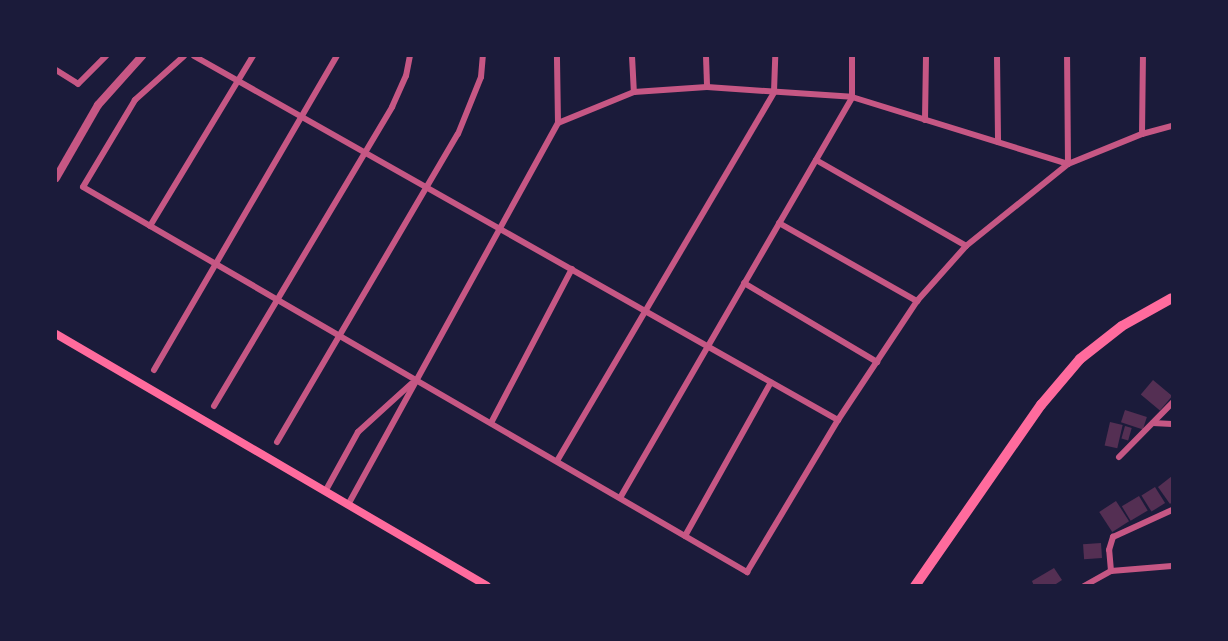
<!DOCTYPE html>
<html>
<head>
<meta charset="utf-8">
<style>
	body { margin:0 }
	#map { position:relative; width:1228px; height:641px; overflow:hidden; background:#1b1b3a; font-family:"Open Sans",sans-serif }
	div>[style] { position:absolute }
	.building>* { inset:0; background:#542f53; transform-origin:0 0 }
	.minor>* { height:6px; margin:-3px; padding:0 3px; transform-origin:3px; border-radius:3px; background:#c65784 }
	.tertiary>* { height:8px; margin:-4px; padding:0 4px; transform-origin:4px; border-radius:4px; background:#c65784 }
	.secondary>* { height:8px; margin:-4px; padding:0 4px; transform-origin:4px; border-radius:4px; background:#ff6b9d }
	.trunk>* { height:10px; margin:-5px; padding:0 5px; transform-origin:5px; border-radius:5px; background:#ff6b9d }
	span { translate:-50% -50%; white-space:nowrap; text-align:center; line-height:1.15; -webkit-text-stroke:4.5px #1b1b3a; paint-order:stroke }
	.frame { position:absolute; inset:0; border:57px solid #1b1b3a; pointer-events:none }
</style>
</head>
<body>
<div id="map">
	<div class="building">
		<i style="left:1153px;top:380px;width:25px;height:19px;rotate:40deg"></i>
		<i style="left:1125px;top:410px;width:23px;height:13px;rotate:18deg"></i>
		<i style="left:1110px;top:422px;width:13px;height:24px;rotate:13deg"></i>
		<i style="left:1125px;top:426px;width:7px;height:13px;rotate:16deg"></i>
		<i style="clip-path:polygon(1172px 476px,1172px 502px,1170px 504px,1158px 487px)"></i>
		<i style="left:1155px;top:487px;width:19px;height:16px;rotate:58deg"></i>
		<i style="left:1139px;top:496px;width:17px;height:20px;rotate:59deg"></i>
		<i style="left:1116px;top:501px;width:24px;height:20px;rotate:57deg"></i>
		<i style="left:1101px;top:543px;width:15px;height:18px;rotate:86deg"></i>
		<i style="clip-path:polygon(1054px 568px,1062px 580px,1053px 586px,1034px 586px,1032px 581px)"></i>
	</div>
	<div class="minor">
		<i style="left:184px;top:56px;width:66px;rotate:138.1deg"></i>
		<i style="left:135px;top:100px;width:101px;rotate:120.9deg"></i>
		<i style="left:83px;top:187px;width:768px;rotate:30.11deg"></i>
		<i style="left:747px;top:572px;width:177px;rotate:-59.1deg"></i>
		<i style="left:838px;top:420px;width:143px;rotate:-56.4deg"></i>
		<i style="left:917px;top:301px;width:74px;rotate:-48.3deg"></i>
		<i style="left:966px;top:246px;width:131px;rotate:-38.8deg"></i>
		<i style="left:1068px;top:164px;width:80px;rotate:-22.1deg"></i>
		<i style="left:1142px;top:134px;width:31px;rotate:-15deg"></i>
		<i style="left:194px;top:56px;width:740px;rotate:29.48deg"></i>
		<i style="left:632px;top:56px;width:36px;rotate:87deg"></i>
		<i style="left:706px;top:56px;width:31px;rotate:88deg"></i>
		<i style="left:997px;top:56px;width:86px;rotate:89.3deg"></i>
		<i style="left:56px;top:70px;width:26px;rotate:32deg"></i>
		<i style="left:78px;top:84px;width:40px;rotate:-45deg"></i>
		<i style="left:925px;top:120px;width:64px;rotate:-89.1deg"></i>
		<i style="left:558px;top:123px;width:82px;rotate:-22.2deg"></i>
		<i style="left:634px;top:92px;width:73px;rotate:-3.9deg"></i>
		<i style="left:707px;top:87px;width:145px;rotate:3.9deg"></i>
		<i style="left:852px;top:97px;width:226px;rotate:17.2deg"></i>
		<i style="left:1068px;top:164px;width:108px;rotate:-90.5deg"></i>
		<i style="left:1142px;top:134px;width:78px;rotate:-89.3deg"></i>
		<i style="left:816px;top:160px;width:173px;rotate:29.8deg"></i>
		<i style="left:779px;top:223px;width:159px;rotate:29.5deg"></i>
		<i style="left:150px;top:226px;width:199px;rotate:-58.8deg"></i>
		<i style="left:744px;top:283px;width:155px;rotate:30.7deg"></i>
		<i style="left:154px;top:370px;width:363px;rotate:-59.8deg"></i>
		<i style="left:214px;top:406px;width:348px;rotate:-59.2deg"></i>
		<i style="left:392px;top:107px;width:34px;rotate:-66deg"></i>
		<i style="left:406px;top:76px;width:20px;rotate:-79deg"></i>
		<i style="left:491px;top:423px;width:174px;rotate:-62.3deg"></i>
		<i style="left:1153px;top:423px;width:19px;rotate:3deg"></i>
		<i style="left:277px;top:442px;width:357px;rotate:-59.6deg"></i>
		<i style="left:458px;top:134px;width:61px;rotate:-68deg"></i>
		<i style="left:481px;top:77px;width:21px;rotate:-85deg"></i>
		<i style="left:1119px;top:457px;width:76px;rotate:-45.5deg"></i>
		<i style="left:557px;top:461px;width:428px;rotate:-59.5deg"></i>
		<i style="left:774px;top:92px;width:36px;rotate:-88deg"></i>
		<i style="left:326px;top:490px;width:66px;rotate:-61.1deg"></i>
		<i style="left:358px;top:432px;width:72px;rotate:-42.2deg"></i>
		<i style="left:620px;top:498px;width:463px;rotate:-59.9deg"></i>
		<i style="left:852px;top:97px;width:41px;rotate:-90deg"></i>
		<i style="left:349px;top:503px;width:434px;rotate:-61.2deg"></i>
		<i style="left:558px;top:123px;width:67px;rotate:-90.9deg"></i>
		<i style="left:685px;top:536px;width:176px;rotate:-60.8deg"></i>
		<i style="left:1111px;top:571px;width:21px;rotate:-95deg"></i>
		<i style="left:1109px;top:550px;width:14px;rotate:-73deg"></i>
		<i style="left:1113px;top:537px;width:65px;rotate:-24.6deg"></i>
		<i style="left:1084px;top:586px;width:31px;rotate:-29deg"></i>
		<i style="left:1111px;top:571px;width:61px;rotate:-4.7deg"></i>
	</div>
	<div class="tertiary">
		<i style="left:56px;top:178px;width:84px;rotate:-60.1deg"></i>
		<i style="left:98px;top:105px;width:66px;rotate:-48.1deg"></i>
	</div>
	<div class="secondary">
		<i style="left:56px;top:334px;width:499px;rotate:30.3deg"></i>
	</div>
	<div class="trunk">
		<i style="left:915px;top:586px;width:221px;rotate:-55.2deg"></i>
		<i style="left:1041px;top:405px;width:60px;rotate:-49.7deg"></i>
		<i style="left:1080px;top:359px;width:53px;rotate:-38.2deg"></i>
		<i style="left:1122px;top:326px;width:57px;rotate:-29.2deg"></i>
	</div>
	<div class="frame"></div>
</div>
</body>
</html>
